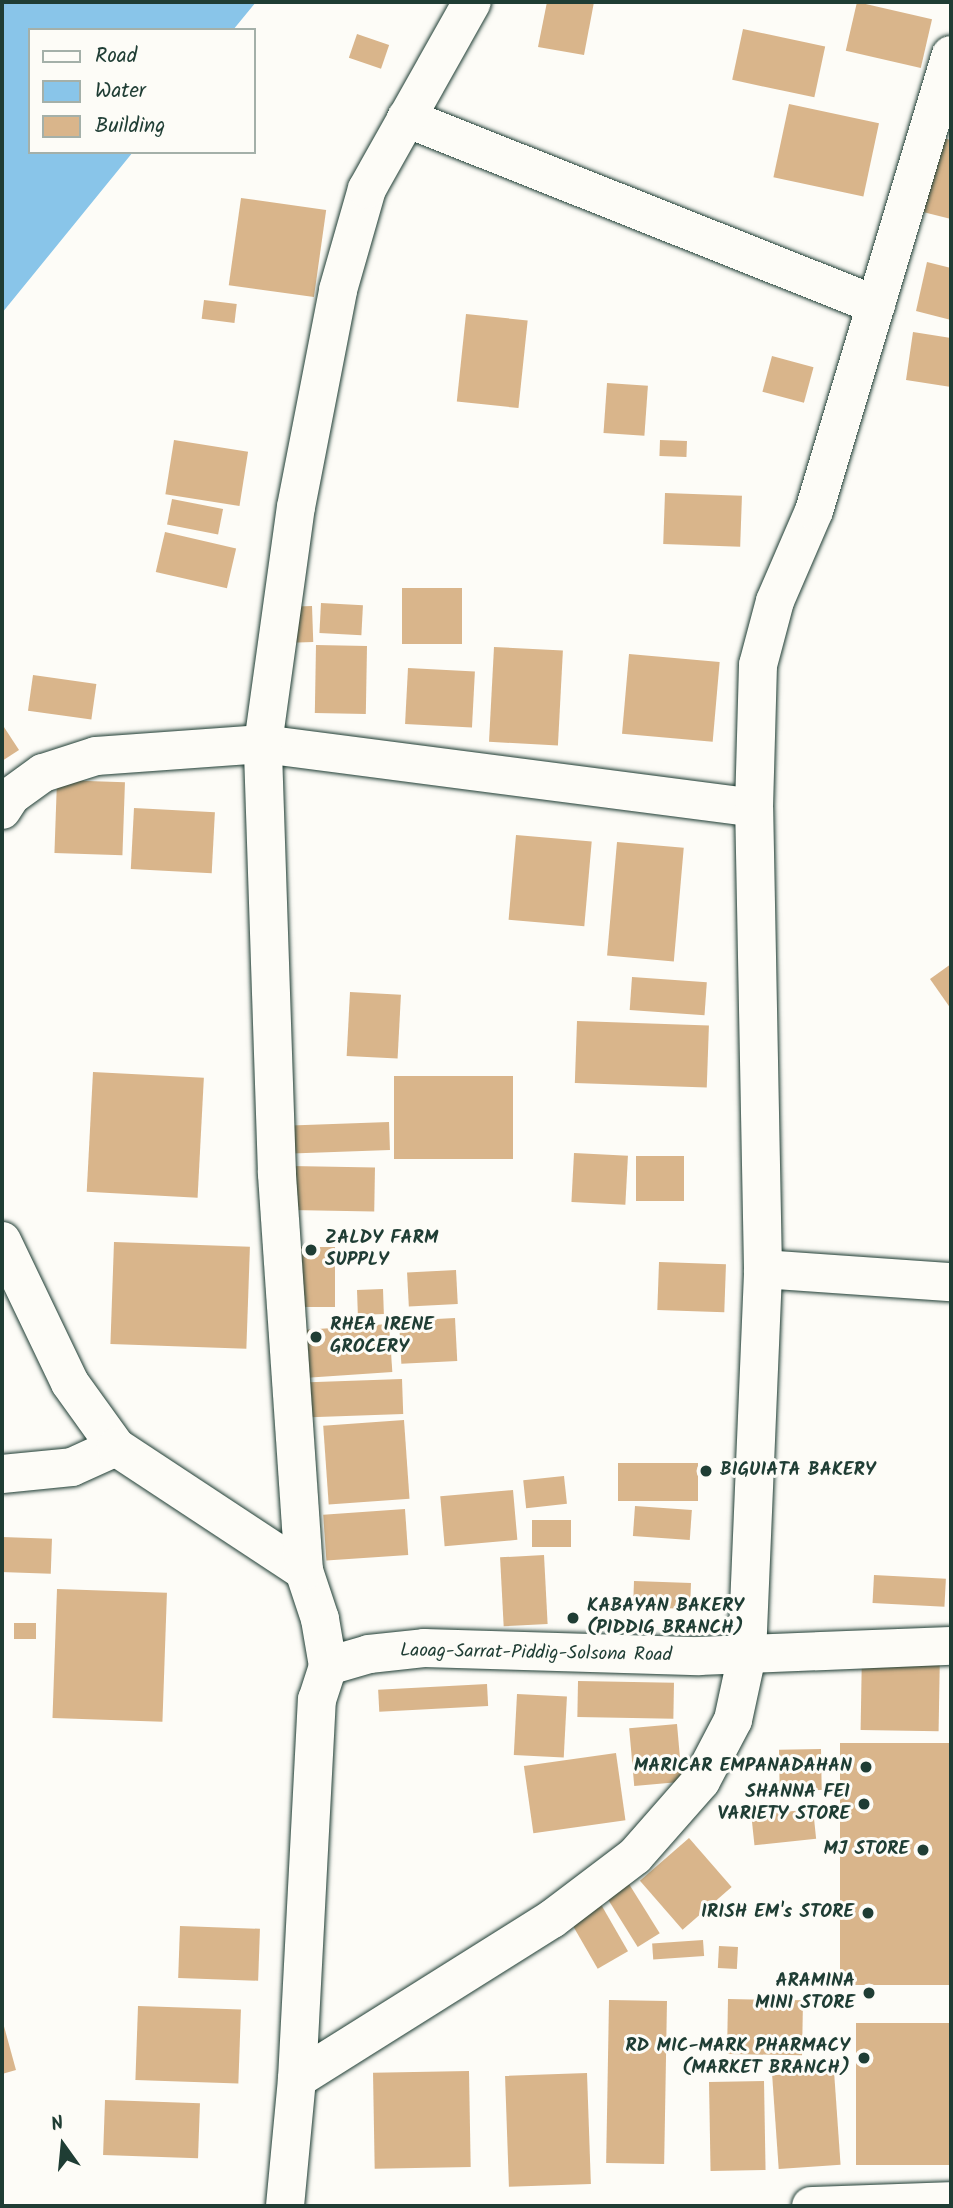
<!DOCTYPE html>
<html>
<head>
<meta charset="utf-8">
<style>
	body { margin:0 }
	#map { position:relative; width:953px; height:2208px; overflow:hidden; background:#fdfcf7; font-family:Kalam,sans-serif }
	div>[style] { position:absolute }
	.water>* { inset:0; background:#89c5e9 }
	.building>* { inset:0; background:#d9b58b; transform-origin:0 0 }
	.roads { filter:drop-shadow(0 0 2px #1f3d34) drop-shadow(0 0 2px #1f3d34) }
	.street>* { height:38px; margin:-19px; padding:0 19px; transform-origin:19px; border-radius:19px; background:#fdfcf7 }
	.secondary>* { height:38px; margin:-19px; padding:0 19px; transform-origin:19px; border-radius:19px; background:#fdfcf7 }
	.dots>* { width:19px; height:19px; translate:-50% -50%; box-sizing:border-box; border:4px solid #fdfcf7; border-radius:50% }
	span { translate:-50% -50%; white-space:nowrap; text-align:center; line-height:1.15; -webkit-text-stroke:6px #fdfcf7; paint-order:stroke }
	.poi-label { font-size:19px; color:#1f3d34; font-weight:700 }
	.left { translate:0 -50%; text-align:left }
	.right { translate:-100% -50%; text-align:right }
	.street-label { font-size:19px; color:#1f3d34 }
	.frame { position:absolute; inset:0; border:4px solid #1f3d34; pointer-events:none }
	.legend { position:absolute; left:28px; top:28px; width:228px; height:126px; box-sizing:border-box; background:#fdfcf7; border:2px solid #a4b0a9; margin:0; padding:9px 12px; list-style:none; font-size:21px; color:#1f3d34 }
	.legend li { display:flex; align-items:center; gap:14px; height:35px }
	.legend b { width:35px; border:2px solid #a4b0a9 }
	.north { position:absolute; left:28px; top:2110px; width:70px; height:70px; -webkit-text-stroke:5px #fdfcf7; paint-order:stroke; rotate:345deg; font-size:19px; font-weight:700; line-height:28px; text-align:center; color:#1f3d34 }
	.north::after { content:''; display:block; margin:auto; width:24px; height:32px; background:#1f3d34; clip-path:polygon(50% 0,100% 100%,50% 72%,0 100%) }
</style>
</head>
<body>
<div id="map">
	<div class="water">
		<i style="clip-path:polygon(2px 2px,256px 2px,233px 30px,30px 30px,30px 152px,133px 152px,2px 313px)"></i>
	</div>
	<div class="building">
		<i style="clip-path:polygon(547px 2px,594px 2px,584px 55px,538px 47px)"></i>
		<i style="left:857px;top:2px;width:77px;height:50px;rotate:13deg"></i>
		<i style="left:743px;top:29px;width:84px;height:52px;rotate:12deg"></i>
		<i style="left:357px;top:34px;width:34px;height:25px;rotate:19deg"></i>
		<i style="left:789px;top:104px;width:92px;height:75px;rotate:12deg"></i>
		<i style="clip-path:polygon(943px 138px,951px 140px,951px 219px,923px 212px)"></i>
		<i style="left:241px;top:198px;width:86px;height:88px;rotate:8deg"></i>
		<i style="clip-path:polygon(927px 262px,951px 268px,951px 320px,916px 311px)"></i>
		<i style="left:204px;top:300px;width:33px;height:19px;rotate:7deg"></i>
		<i style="left:466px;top:314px;width:62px;height:88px;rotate:6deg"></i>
		<i style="clip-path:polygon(913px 332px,951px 338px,951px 387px,906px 380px)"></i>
		<i style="left:772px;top:356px;width:43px;height:37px;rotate:15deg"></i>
		<i style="left:607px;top:383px;width:41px;height:50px;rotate:4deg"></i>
		<i style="left:174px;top:440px;width:75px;height:55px;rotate:9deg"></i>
		<i style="left:660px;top:440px;width:27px;height:16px;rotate:2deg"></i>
		<i style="left:665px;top:493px;width:77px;height:51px;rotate:2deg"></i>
		<i style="left:172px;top:499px;width:52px;height:26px;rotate:11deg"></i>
		<i style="left:165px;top:532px;width:73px;height:41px;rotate:13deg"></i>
		<i style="left:462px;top:588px;width:56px;height:60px;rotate:90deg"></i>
		<i style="left:321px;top:603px;width:42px;height:30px;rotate:3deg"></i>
		<i style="left:312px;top:606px;width:36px;height:23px;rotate:88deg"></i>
		<i style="left:316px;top:645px;width:51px;height:68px;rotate:1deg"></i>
		<i style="left:494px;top:647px;width:69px;height:95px;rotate:3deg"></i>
		<i style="left:629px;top:654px;width:91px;height:80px;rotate:5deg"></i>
		<i style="left:408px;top:668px;width:67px;height:56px;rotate:3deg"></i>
		<i style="left:33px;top:675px;width:64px;height:36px;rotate:8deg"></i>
		<i style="clip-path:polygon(2px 724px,19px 750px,2px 761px)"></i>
		<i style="left:57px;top:780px;width:68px;height:73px;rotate:2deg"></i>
		<i style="left:134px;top:808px;width:81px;height:61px;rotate:3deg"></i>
		<i style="left:516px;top:835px;width:76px;height:85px;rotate:5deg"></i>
		<i style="left:617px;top:842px;width:67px;height:114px;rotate:5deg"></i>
		<i style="clip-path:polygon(951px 964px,951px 1009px,930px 979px)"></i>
		<i style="left:632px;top:977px;width:75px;height:33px;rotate:4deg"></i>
		<i style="left:350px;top:992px;width:51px;height:64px;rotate:3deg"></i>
		<i style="left:577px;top:1021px;width:132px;height:62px;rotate:2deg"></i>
		<i style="left:93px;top:1072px;width:111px;height:120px;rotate:3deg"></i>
		<i style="left:394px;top:1076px;width:119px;height:83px"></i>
		<i style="left:389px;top:1122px;width:28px;height:98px;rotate:88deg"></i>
		<i style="left:574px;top:1153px;width:54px;height:49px;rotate:3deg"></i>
		<i style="left:636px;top:1156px;width:48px;height:45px"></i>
		<i style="left:291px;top:1166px;width:84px;height:44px;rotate:1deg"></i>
		<i style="left:114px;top:1242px;width:136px;height:102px;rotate:2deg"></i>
		<i style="left:292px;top:1247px;width:43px;height:60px"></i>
		<i style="left:659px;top:1262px;width:67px;height:48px;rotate:2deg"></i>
		<i style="left:456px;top:1270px;width:34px;height:49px;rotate:87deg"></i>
		<i style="left:383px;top:1289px;width:25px;height:26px;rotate:88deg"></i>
		<i style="left:455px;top:1318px;width:43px;height:56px;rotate:87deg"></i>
		<i style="left:389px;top:1324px;width:48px;height:100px;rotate:86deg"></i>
		<i style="left:402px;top:1379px;width:35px;height:100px;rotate:88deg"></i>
		<i style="left:404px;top:1420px;width:79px;height:81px;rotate:86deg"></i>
		<i style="left:618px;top:1463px;width:80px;height:38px"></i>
		<i style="left:564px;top:1476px;width:28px;height:41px;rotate:84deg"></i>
		<i style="left:513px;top:1490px;width:50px;height:73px;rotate:85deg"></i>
		<i style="left:635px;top:1506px;width:57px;height:30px;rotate:4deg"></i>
		<i style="left:405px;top:1509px;width:46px;height:82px;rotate:86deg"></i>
		<i style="left:571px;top:1520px;width:27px;height:39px;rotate:90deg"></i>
		<i style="left:2px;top:1537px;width:50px;height:35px;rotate:2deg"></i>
		<i style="left:544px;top:1555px;width:69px;height:44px;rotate:87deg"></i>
		<i style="left:874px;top:1575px;width:72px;height:28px;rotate:3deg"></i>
		<i style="left:634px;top:1581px;width:57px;height:26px;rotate:2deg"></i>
		<i style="left:57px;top:1589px;width:110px;height:129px;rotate:2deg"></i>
		<i style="left:14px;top:1623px;width:22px;height:16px"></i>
		<i style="left:862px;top:1650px;width:78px;height:80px;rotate:1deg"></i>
		<i style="left:578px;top:1681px;width:96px;height:36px;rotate:1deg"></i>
		<i style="left:487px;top:1684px;width:22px;height:109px;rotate:87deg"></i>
		<i style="left:517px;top:1694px;width:50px;height:61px;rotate:3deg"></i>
		<i style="left:677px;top:1724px;width:58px;height:48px;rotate:85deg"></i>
		<i style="left:840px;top:1743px;width:111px;height:242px"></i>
		<i style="left:821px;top:1749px;width:41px;height:42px;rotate:89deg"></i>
		<i style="left:616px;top:1753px;width:68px;height:93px;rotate:82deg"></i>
		<i style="left:813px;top:1809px;width:30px;height:62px;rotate:84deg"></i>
		<i style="left:689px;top:1838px;width:65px;height:65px;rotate:49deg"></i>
		<i style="left:629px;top:1884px;width:58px;height:26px;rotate:58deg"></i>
		<i style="left:595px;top:1894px;width:66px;height:35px;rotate:60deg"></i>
		<i style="left:180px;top:1926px;width:80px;height:52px;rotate:2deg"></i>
		<i style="left:703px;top:1940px;width:16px;height:51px;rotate:86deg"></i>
		<i style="left:719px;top:1946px;width:19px;height:22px;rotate:3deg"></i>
		<i style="left:728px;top:1999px;width:75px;height:55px;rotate:1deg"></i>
		<i style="left:609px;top:2000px;width:58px;height:163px;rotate:1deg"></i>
		<i style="left:138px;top:2006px;width:103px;height:74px;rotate:2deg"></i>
		<i style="clip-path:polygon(2px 2019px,16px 2070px,2px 2074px)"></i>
		<i style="left:856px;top:2023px;width:95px;height:142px"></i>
		<i style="left:469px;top:2071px;width:96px;height:96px;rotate:89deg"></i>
		<i style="left:834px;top:2071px;width:94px;height:62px;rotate:86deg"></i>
		<i style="left:587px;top:2073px;width:111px;height:82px;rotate:88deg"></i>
		<i style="left:764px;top:2081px;width:89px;height:55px;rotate:89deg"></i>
		<i style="left:105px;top:2100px;width:95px;height:55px;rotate:2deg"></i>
	</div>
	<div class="roads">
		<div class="street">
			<i style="left:406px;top:118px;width:506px;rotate:21.7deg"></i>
			<i style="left:2px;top:810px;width:17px;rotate:-57deg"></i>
			<i style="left:11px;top:796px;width:39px;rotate:-36deg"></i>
			<i style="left:43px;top:773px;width:56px;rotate:-17.8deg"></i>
			<i style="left:96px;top:756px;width:167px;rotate:-4.1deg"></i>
			<i style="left:263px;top:744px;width:495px;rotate:7.4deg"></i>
			<i style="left:2px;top:1241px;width:157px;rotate:64.4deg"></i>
			<i style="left:70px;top:1383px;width:79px;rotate:54.3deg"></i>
			<i style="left:763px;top:1269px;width:188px;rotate:4deg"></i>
			<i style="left:2px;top:1474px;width:70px;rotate:-5.7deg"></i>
			<i style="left:72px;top:1467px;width:48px;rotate:-24.4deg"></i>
			<i style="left:116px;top:1447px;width:225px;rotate:33.4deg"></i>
			<i style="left:328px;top:1666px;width:48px;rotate:-99.7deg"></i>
			<i style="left:320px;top:1619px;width:51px;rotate:-108.4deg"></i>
			<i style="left:304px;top:1571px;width:398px;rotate:-93.9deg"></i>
			<i style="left:277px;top:1174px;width:430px;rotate:-91.9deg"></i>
			<i style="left:263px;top:744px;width:239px;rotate:-82.1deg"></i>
			<i style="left:296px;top:507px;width:221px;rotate:-79deg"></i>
			<i style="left:338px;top:290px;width:105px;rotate:-74deg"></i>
			<i style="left:367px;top:189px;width:214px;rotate:-60.7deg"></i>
			<i style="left:297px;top:2079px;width:301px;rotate:-32.1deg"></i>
			<i style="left:552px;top:1919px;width:104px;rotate:-37.2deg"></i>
			<i style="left:635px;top:1856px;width:100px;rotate:-48.7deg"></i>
			<i style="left:701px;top:1781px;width:69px;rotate:-62.3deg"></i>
			<i style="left:733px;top:1720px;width:66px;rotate:-77.8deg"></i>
			<i style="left:747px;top:1655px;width:386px;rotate:-87.6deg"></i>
			<i style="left:763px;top:1269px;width:461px;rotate:-91.1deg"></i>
			<i style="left:754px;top:808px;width:143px;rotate:-88.4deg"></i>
			<i style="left:758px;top:665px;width:66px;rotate:-75.1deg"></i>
			<i style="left:775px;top:601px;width:98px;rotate:-66.6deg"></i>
			<i style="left:814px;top:511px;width:476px;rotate:-73.3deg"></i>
			<i style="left:811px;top:2206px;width:140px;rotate:-2deg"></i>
		</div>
		<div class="secondary">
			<i style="left:285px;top:2206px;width:128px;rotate:-84.6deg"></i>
			<i style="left:297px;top:2079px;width:380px;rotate:-87deg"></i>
			<i style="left:317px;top:1700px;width:36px;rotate:-72deg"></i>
			<i style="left:328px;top:1666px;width:43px;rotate:-16.3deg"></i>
			<i style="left:369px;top:1654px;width:55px;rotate:-6.2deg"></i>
			<i style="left:424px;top:1648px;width:275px;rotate:1.7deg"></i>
			<i style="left:699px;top:1656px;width:252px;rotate:-2.3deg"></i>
		</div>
	</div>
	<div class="dots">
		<i style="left:311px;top:1250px;background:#1f3d34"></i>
		<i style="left:316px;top:1337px;background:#1f3d34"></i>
		<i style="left:706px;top:1471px;background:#1f3d34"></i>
		<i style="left:573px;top:1618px;background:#1f3d34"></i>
		<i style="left:866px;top:1767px;background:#1f3d34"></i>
		<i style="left:864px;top:1804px;background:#1f3d34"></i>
		<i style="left:923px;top:1850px;background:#1f3d34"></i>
		<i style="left:868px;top:1913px;background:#1f3d34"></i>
		<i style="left:869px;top:1993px;background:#1f3d34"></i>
		<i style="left:864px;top:2058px;background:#1f3d34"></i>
	</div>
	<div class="poi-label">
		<span class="left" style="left:325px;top:1250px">ZALDY FARM<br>SUPPLY</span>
		<span class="left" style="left:330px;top:1337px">RHEA IRENE<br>GROCERY</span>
		<span class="left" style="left:720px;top:1471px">BIGUIATA BAKERY</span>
		<span class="left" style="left:587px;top:1618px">KABAYAN BAKERY<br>(PIDDIG BRANCH)</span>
		<span class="right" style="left:852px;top:1767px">MARICAR EMPANADAHAN</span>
		<span class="right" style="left:850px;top:1804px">SHANNA FEI<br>VARIETY STORE</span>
		<span class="right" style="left:909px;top:1850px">MJ STORE</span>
		<span class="right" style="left:854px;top:1913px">IRISH EM's STORE</span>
		<span class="right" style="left:855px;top:1993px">ARAMINA<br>MINI STORE</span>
		<span class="right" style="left:850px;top:2058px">RD MIC-MARK PHARMACY<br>(MARKET BRANCH)</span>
	</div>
	<div class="street-label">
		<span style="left:536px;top:1654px;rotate:1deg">Laoag-Sarrat-Piddig-Solsona Road</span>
	</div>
	<div class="frame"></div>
	<ul class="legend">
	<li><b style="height:9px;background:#fdfcf7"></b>Road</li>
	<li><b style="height:19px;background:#89c5e9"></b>Water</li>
	<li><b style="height:19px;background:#d9b58b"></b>Building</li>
	</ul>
	<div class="north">N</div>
</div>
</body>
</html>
